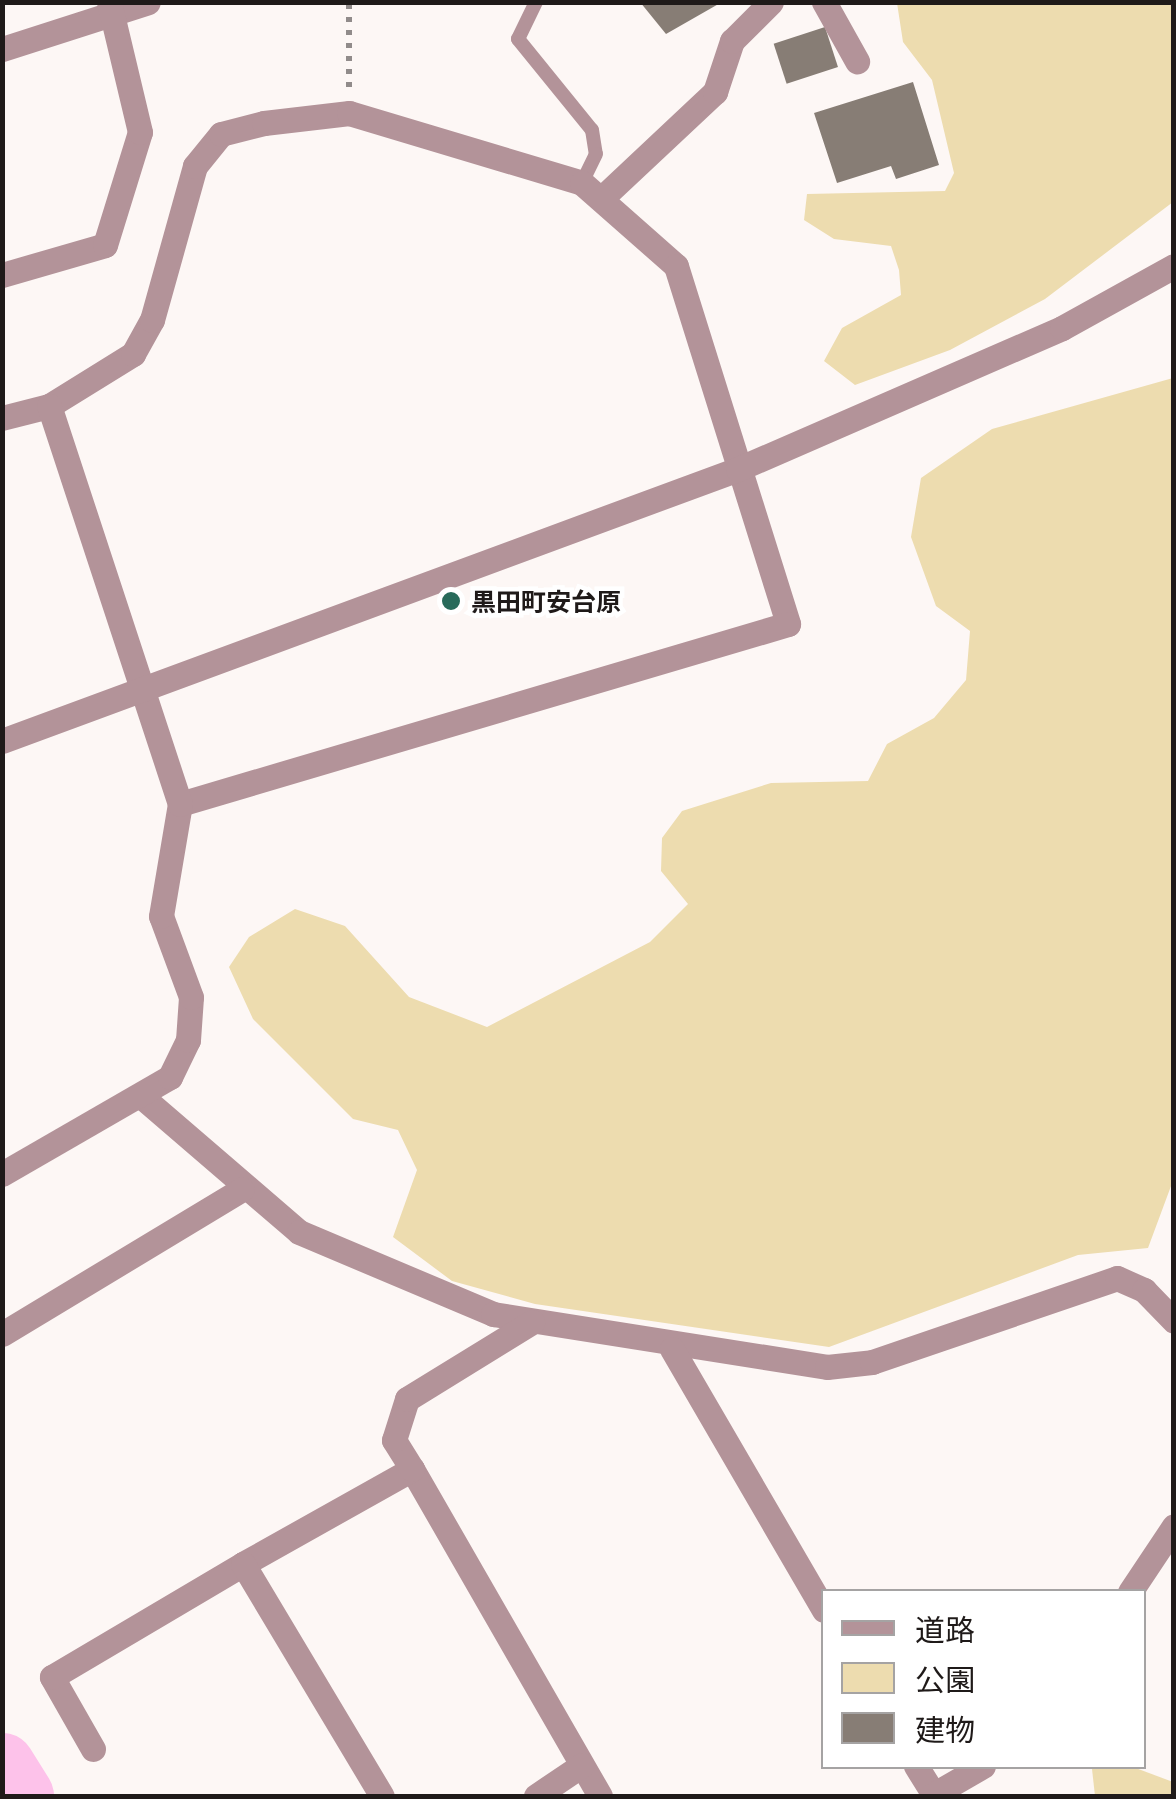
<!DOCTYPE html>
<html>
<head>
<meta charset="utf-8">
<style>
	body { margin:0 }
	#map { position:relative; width:1176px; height:1799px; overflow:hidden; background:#fdf7f5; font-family:"Noto Sans","Noto Sans JP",sans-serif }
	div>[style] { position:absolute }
	.green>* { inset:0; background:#eddcaf }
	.river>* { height:65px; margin:-32.5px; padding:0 32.5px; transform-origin:32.5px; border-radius:32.5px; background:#fdc2ea }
	.building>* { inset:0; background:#877d75; transform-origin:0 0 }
	.path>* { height:6px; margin-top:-3px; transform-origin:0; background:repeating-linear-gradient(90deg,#918b8a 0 5px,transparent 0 13px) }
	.service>* { height:14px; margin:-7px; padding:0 7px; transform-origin:7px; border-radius:7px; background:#b39399 }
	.minor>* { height:25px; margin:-12.5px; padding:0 12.5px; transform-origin:12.5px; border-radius:12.5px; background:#b39399 }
	.tertiary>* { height:25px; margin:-12.5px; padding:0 12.5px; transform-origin:12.5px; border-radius:12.5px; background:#b39399 }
	.dots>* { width:28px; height:28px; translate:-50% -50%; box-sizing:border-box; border:5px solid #fff; border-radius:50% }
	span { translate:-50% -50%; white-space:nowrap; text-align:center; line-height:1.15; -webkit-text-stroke:9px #fff; paint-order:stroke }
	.poi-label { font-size:25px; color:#1f1a19; font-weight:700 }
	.left { translate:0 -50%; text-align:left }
	.frame { position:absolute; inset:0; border:5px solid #1f1a19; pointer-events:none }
	.legend { position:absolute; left:821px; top:1589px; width:325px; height:180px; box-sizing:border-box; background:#fff; border:2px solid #a5a3a3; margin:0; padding:12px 18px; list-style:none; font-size:30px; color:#1f1a19 }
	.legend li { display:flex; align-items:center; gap:20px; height:50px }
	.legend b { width:50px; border:2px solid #a5a3a3 }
</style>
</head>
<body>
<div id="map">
	<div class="green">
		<i style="clip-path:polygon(897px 3px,1173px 3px,1173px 202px,1045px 299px,950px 350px,855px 385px,824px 361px,842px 328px,901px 295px,899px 270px,891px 246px,834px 239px,804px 220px,807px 194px,945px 191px,954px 173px,932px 80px,903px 42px)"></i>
		<i style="clip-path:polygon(1173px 378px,1174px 1178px,1148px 1248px,1078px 1255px,829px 1347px,535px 1304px,452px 1281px,393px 1237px,417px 1170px,398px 1130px,353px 1119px,253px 1019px,229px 967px,249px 937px,295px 909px,345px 926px,409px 997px,487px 1027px,650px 942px,688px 904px,661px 871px,662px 838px,682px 811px,771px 783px,868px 781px,887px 744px,934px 718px,966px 680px,970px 631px,936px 606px,911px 537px,921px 478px,992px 429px)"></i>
		<i style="clip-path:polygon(1133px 1767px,1173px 1782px,1173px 1796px,1095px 1796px,1092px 1769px)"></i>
	</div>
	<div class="river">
		<i style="left:2px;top:1765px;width:36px;rotate:58deg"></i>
	</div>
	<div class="building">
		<i style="clip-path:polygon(640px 2px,722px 2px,666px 34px)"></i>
		<i style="left:825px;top:27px;width:42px;height:54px;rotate:72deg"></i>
		<i style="clip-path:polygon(913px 82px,939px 165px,896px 179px,891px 166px,837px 183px,814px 113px)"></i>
	</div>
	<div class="path">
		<i style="left:349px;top:87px;width:85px;rotate:-90deg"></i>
	</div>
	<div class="service">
		<i style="left:536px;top:2px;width:41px;rotate:115.9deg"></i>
		<i style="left:518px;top:39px;width:117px;rotate:50.9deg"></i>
		<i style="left:592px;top:130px;width:24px;rotate:81deg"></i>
		<i style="left:596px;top:154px;width:32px;rotate:116deg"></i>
	</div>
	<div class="minor">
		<i style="left:824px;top:2px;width:68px;rotate:60.8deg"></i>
		<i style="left:2px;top:49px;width:153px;rotate:-17.8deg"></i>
		<i style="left:603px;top:197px;width:154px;rotate:-43.2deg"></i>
		<i style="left:715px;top:92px;width:54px;rotate:-71.6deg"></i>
		<i style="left:732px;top:41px;width:55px;rotate:-45deg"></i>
		<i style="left:2px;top:275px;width:107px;rotate:-16.2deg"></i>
		<i style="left:105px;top:245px;width:118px;rotate:-72.8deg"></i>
		<i style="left:140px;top:132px;width:134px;rotate:-103.4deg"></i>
		<i style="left:2px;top:418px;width:49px;rotate:-14.3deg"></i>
		<i style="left:49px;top:406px;width:99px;rotate:-31.8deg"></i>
		<i style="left:133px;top:354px;width:39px;rotate:-61deg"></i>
		<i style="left:152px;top:320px;width:160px;rotate:-74.4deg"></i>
		<i style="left:195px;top:166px;width:41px;rotate:-50.9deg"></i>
		<i style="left:221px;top:134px;width:44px;rotate:-14.3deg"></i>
		<i style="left:264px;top:123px;width:86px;rotate:-6.7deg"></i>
		<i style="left:349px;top:113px;width:243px;rotate:16.7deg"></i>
		<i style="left:582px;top:183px;width:125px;rotate:41.4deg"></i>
		<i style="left:676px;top:266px;width:375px;rotate:72.6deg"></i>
		<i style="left:788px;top:624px;width:634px;rotate:163.51deg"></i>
		<i style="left:141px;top:1096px;width:208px;rotate:40.7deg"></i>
		<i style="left:299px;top:1232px;width:211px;rotate:22.9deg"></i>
		<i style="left:493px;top:1314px;width:338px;rotate:9deg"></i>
		<i style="left:827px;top:1367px;width:45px;rotate:-6.3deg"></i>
		<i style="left:872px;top:1362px;width:259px;rotate:-18.9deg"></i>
		<i style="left:1117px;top:1278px;width:30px;rotate:24deg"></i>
		<i style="left:1144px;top:1290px;width:43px;rotate:45.9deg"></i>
		<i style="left:2px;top:1174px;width:194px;rotate:-30deg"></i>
		<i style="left:170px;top:1077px;width:41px;rotate:-64.1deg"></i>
		<i style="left:188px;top:1040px;width:43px;rotate:-86deg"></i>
		<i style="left:191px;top:997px;width:86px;rotate:-110.3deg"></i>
		<i style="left:161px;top:916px;width:114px;rotate:-80.4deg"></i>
		<i style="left:180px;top:804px;width:419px;rotate:-108.2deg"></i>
		<i style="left:2px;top:1334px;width:280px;rotate:-31.1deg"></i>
		<i style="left:672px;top:1349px;width:302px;rotate:59.8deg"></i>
		<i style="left:412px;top:1469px;width:377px;rotate:60.1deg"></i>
		<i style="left:243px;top:1564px;width:194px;rotate:-29.3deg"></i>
		<i style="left:412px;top:1469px;width:34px;rotate:-122deg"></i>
		<i style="left:394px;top:1440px;width:43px;rotate:-72.4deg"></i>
		<i style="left:407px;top:1399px;width:147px;rotate:-31.6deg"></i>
		<i style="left:1130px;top:1592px;width:79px;rotate:-56.3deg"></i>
		<i style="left:93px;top:1749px;width:83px;rotate:-119.7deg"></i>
		<i style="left:52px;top:1677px;width:222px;rotate:-30.6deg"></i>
		<i style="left:243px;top:1564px;width:270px;rotate:59.1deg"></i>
		<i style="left:916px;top:1766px;width:34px;rotate:58deg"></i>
		<i style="left:536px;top:1796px;width:55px;rotate:-34deg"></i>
		<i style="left:931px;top:1796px;width:60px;rotate:-30deg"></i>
	</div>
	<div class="tertiary">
		<i style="left:2px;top:741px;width:785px;rotate:-20.28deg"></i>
		<i style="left:738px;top:469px;width:353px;rotate:-23.5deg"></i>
		<i style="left:1062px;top:328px;width:128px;rotate:-29deg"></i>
	</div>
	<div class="dots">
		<i style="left:451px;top:601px;background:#286a5a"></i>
	</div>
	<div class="poi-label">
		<span class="left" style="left:471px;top:601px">黒田町安台原</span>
	</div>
	<div class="frame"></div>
	<ul class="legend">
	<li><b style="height:12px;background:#b39399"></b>道路</li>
	<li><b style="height:28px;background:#eddcaf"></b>公園</li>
	<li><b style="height:28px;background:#877d75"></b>建物</li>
	</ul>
</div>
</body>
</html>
